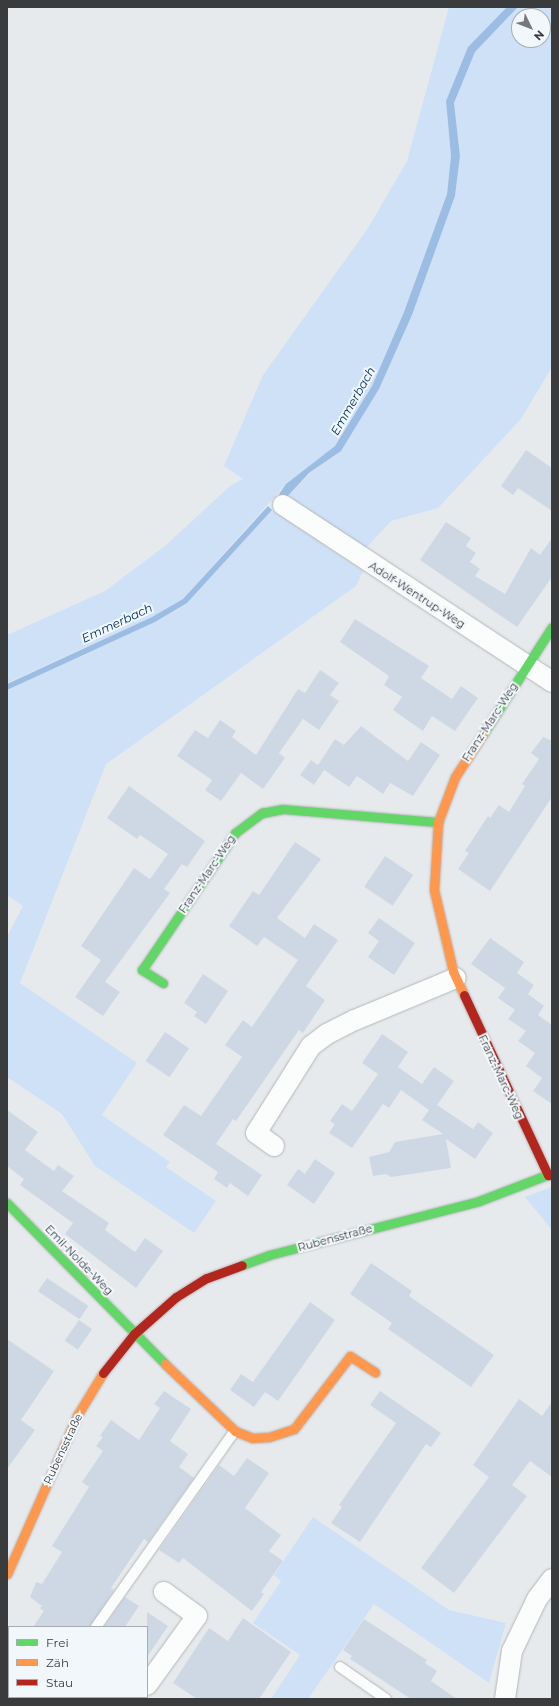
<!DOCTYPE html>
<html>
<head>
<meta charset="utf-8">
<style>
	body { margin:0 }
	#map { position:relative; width:559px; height:1706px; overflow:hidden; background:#e7eaed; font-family:Montserrat,sans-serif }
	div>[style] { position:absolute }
	.green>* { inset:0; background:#cee1f6 }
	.water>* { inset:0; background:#9bbde3 }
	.building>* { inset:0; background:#ced8e4; transform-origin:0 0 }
	.roads { filter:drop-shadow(0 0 1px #b4b6b8) drop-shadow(0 0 1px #b4b6b8) }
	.lane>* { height:10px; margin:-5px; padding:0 5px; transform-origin:5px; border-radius:5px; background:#fbfcfc }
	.street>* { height:20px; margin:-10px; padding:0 10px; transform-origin:10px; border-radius:10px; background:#fbfcfc }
	.fast>* { height:9px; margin:-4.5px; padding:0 4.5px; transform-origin:4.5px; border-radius:4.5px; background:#63d668 }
	.slow>* { height:9px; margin:-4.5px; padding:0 4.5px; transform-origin:4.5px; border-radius:4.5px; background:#ff974d }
	.jam>* { height:9px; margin:-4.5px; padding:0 4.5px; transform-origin:4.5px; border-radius:4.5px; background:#b3261e }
	span { translate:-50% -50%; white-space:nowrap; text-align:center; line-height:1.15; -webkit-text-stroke:4px #f2f7fc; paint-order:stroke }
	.street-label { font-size:11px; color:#3a3b3d }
	.water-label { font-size:12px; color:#003362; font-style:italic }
	.frame { position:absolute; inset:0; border:8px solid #3a3b3d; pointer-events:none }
	.legend { position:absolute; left:8px; top:1626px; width:140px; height:72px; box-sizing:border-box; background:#f2f7fc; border:1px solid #a8acb0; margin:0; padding:5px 7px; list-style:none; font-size:12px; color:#3a3b3d }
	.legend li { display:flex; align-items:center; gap:8px; height:20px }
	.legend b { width:20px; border:1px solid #a8acb0 }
	.north { position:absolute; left:511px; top:8px; width:40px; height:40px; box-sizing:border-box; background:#f2f7fc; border:1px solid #a8acb0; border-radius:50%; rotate:133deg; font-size:11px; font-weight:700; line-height:16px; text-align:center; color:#3a3b3d }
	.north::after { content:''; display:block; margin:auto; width:14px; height:18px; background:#77787b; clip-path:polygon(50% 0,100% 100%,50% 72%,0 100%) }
</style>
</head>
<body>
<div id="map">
	<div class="green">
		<i style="clip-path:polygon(449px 7px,507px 7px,468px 47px,446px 101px,451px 156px,447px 194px,404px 312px,372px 386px,335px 446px,286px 484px,183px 599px,152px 617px,7px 683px,7px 635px,105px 591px,165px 546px,230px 486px,243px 479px,224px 466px,263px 375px,368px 228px,407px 161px)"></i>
		<i style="clip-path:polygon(evenodd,518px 7px,552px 7px,552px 367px,521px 419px,438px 508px,391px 521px,366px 548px,285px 499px,310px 473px,341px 451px,379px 389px,412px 315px,455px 196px,460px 156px,454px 103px,475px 52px,518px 7px,519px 16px,543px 16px,543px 40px,519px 40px,519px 16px)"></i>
		<i style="clip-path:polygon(272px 510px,363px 571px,356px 586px,106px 764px,20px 983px,137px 1063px,102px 1115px,170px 1162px,166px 1167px,216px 1201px,194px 1233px,95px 1166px,62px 1114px,7px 1077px,7px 937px,23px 906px,7px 895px,7px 690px,155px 622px,187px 603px)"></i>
		<i style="clip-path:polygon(552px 1187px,552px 1230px,525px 1197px)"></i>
		<i style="clip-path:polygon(313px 1517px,449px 1610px,506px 1623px,489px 1683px,374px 1604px,308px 1699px,271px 1699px,300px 1655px,253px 1623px,281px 1581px,274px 1575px)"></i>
	</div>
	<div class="water">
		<i style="clip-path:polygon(507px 7px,518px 7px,475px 52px,454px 103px,460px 156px,455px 196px,412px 315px,379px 389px,341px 451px,309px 473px,285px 499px,279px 494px,286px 484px,335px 446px,372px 386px,404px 312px,447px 194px,451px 156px,446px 101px,468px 47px)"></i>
		<i style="clip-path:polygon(268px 506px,272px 510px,187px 603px,155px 622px,7px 690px,7px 684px,152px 617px,183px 599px)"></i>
	</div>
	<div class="building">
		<i style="clip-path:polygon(526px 450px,552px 468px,552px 511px,518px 488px,513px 495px,501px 486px)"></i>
		<i style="clip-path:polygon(446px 522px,471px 538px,466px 546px,476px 553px,470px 562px,480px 569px,475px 576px,505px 594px,531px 548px,540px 555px,552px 538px,552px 577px,517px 627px,420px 560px)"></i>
		<i style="clip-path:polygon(355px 619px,429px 666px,421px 678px,452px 699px,461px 686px,478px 698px,455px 731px,432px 716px,423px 731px,393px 710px,402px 697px,384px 685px,389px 676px,340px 642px)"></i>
		<i style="clip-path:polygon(320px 670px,339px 683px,330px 695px,339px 701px,319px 730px,303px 719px,279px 753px,285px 758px,263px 789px,241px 773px,221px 801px,205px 790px,212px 780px,177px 756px,195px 730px,208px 738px,220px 720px,236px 731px,232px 737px,256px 755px,298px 689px,305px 693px)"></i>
		<i style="clip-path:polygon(361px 726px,408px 761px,421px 742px,440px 755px,413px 796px,390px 783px,383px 794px,357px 776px,349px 787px,324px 770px,314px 785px,300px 775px,311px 760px,318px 765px,335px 739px,344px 745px)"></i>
		<i style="clip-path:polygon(543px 737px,552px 741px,552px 797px,490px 891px,458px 869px,469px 853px,465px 851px,488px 816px,490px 818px,499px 805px,509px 812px,525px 786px,522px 784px,539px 759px,531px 753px)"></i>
		<i style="clip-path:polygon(129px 786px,205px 841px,187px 867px,182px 864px,164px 889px,170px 893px,105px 982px,120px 992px,103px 1016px,75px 997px,101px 960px,81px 946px,134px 868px,150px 879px,168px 854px,140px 835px,137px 839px,107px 818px)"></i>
		<i style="clip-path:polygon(295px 842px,321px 859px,277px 918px,305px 938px,314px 924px,338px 940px,306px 986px,325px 1000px,303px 1033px,299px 1030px,236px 1121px,233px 1119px,216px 1144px,262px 1175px,248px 1196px,230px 1183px,227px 1188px,214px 1179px,218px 1172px,163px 1135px,184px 1105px,201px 1116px,242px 1057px,225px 1045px,243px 1020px,252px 1027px,298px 960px,264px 937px,257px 946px,229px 926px,253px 891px,259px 895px)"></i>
		<i style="left:385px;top:856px;width:34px;height:37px;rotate:34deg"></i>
		<i style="clip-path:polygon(379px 918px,415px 943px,394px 975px,368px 957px,379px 941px,368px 933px)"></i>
		<i style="clip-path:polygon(490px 938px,524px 962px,517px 973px,534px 985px,528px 994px,544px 1006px,538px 1015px,552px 1025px,552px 1104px,533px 1091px,542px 1078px,526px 1066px,535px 1053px,518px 1041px,526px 1031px,508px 1019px,515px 1010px,498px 998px,505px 988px,471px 964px)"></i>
		<i style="clip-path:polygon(203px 974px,228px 991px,206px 1024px,194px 1016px,197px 1012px,184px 1003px)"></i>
		<i style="left:165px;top:1032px;width:29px;height:35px;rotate:34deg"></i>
		<i style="clip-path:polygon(382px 1034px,408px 1052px,398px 1067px,422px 1084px,434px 1067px,454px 1081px,437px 1105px,473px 1129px,478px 1122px,493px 1133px,475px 1159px,446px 1139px,451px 1168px,391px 1177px,386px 1174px,373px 1176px,369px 1157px,389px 1152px,395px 1142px,443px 1134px,422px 1120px,429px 1110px,401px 1090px,389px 1108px,383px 1104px,352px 1148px,329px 1133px,335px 1124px,330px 1121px,342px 1104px,352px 1111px,378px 1074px,362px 1063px)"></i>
		<i style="clip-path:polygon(7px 1110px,38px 1132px,25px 1150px,54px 1171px,58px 1165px,74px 1176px,62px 1191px,109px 1223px,105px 1230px,135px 1252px,145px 1238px,163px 1251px,136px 1288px,65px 1234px,73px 1223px,20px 1185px,24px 1179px,7px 1166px)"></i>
		<i style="clip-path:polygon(315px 1159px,335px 1173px,314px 1204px,287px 1185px,298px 1169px,305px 1174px)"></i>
		<i style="clip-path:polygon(371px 1263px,412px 1291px,409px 1296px,494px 1355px,471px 1387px,388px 1329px,392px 1323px,350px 1294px)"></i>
		<i style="left:47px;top:1278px;width:50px;height:16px;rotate:34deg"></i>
		<i style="clip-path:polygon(310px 1302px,335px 1320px,278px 1401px,265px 1392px,254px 1407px,230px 1390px,241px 1374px,253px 1382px)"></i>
		<i style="left:79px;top:1320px;width:16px;height:25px;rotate:35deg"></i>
		<i style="clip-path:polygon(7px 1339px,54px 1371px,21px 1420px,35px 1430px,7px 1469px)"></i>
		<i style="clip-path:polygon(164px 1391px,191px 1409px,170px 1441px,188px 1454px,179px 1467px,194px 1478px,148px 1542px,144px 1539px,111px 1588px,114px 1590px,90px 1627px,33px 1627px,44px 1611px,40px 1608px,42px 1606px,30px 1597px,36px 1582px,42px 1584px,62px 1552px,52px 1546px,89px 1487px,82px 1482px,103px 1451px,96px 1446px,103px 1437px,100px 1436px,111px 1420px,139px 1440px,160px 1408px,154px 1404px)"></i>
		<i style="clip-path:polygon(380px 1391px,441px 1433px,431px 1447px,426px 1444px,360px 1542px,331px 1523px,342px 1507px,339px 1505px,396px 1423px,370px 1405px)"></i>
		<i style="clip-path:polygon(519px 1399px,542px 1416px,552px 1402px,552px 1477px,530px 1461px,512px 1485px,527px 1496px,454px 1593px,421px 1568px,489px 1477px,473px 1465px)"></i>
		<i style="clip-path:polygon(247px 1458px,269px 1473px,245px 1508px,281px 1535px,269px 1551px,283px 1561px,261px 1592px,264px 1594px,252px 1611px,183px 1558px,179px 1563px,159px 1550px,219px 1465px,234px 1476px)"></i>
		<i style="clip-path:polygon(125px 1597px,139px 1606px,125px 1627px,104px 1627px)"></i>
		<i style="clip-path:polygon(147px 1612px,168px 1626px,147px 1657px)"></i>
		<i style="clip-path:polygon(243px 1618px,291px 1652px,259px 1699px,197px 1699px,173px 1683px,209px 1628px,228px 1641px)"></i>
		<i style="clip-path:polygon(364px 1619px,427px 1660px,425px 1663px,437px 1671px,431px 1681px,457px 1699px,411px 1699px,350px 1659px,352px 1656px,343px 1650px)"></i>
	</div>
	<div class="roads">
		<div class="lane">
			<i style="left:96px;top:1627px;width:240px;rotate:-54.7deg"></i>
			<i style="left:340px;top:1667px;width:56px;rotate:34.8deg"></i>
		</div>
		<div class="street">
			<i style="left:283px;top:505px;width:322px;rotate:33.3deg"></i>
			<i style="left:274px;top:1146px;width:22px;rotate:-144deg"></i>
			<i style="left:256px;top:1133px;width:103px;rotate:-57.7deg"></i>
			<i style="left:311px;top:1046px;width:20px;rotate:-37deg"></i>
			<i style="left:327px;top:1034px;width:31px;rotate:-27deg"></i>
			<i style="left:355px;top:1020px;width:109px;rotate:-22.6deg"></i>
			<i style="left:7px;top:1666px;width:2px"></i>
			<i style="left:147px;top:1685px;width:85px;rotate:-54.1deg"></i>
			<i style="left:197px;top:1616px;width:41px;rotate:-144deg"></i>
			<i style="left:84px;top:1697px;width:5px;rotate:22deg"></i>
			<i style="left:126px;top:1699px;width:4px;rotate:-27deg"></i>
			<i style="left:505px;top:1699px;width:49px;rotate:-81.7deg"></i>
			<i style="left:512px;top:1651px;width:58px;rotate:-64.3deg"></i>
			<i style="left:537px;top:1599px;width:25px;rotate:-53deg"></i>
		</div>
		<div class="fast">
			<i style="left:483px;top:734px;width:127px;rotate:-57.2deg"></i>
			<i style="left:163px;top:983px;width:25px;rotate:-148deg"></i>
			<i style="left:142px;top:970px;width:166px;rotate:-55.8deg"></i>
			<i style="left:235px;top:833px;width:34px;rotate:-37deg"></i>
			<i style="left:262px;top:813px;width:21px;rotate:-11deg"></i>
			<i style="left:283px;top:809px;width:156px;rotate:4.8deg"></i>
			<i style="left:7px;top:1203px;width:226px;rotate:45.5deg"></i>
			<i style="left:242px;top:1265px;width:29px;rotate:-20deg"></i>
			<i style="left:269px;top:1255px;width:217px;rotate:-14.4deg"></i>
			<i style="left:479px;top:1201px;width:78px;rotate:-21deg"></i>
		</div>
		<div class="slow">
			<i style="left:464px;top:995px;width:26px;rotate:-115deg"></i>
			<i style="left:453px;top:971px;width:83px;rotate:-103.2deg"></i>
			<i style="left:434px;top:890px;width:68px;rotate:-86.6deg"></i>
			<i style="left:438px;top:822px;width:48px;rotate:-69.3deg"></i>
			<i style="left:455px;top:777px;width:51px;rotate:-56.9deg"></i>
			<i style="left:165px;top:1364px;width:97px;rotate:43.7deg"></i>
			<i style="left:235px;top:1431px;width:18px;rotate:22deg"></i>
			<i style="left:252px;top:1438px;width:17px;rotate:-3deg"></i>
			<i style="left:269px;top:1437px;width:26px;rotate:-18deg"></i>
			<i style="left:294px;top:1429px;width:92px;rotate:-52.5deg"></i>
			<i style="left:350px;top:1356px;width:30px;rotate:33deg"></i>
			<i style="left:7px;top:1574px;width:175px;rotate:-66.1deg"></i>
			<i style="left:78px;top:1414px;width:48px;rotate:-58.6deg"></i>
		</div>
		<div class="jam">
			<i style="left:464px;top:995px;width:199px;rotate:65deg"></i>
			<i style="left:103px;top:1373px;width:50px;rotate:-51.5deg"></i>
			<i style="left:134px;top:1334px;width:56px;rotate:-41.4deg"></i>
			<i style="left:176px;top:1297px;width:36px;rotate:-32deg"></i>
			<i style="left:207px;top:1278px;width:37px;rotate:-20deg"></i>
		</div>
	</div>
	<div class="street-label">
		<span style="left:417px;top:595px;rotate:33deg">Adolf-Wentrup-Weg</span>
		<span style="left:490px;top:722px;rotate:-57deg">Franz-Marc-Weg</span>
		<span style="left:207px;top:874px;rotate:-56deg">Franz-Marc-Weg</span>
		<span style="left:501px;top:1077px;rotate:65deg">Franz-Marc-Weg</span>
		<span style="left:335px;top:1238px;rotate:-15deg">Rubensstraße</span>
		<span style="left:79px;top:1260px;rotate:46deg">Emil-Nolde-Weg</span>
		<span style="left:63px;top:1449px;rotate:-65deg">Rubensstraße</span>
	</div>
	<div class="water-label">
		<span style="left:353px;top:401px;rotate:-60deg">Emmerbach</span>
		<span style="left:117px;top:623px;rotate:-25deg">Emmerbach</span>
	</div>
	<div class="frame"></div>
	<ul class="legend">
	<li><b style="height:5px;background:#63d668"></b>Frei</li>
	<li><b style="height:5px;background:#ff974d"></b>Zäh</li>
	<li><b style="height:5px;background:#b3261e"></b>Stau</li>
	</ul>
	<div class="north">N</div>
</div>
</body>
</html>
